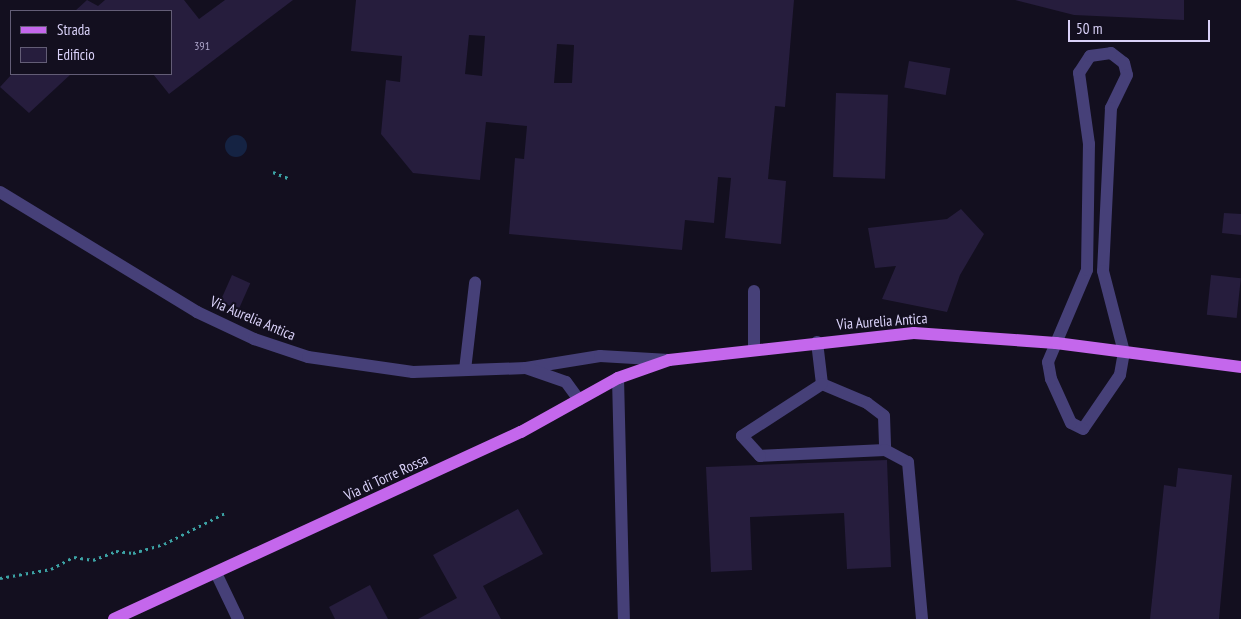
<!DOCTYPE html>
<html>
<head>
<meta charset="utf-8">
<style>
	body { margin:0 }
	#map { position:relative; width:1241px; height:619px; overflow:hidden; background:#130f1f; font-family:"PT Sans Narrow",sans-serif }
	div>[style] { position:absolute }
	.water>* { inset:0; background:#152343 }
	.round { border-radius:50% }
	.building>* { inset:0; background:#261d3d; transform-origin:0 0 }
	.path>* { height:3px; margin-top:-1.5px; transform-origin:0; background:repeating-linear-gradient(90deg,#3ca2a4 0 2.5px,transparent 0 6.5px) }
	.minor>* { height:12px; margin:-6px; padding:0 6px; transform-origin:6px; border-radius:6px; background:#464078 }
	.major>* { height:12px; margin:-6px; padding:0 6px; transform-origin:6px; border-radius:6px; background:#c467ec }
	span { translate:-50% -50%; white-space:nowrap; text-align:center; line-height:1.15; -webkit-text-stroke:4px #130f1f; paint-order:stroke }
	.number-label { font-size:12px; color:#ada5ca }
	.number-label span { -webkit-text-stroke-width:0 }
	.street-label { font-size:15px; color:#dad2f9 }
	.legend { position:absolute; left:10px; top:10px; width:162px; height:65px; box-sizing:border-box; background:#130f1f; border:1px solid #635d76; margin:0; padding:6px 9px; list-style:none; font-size:15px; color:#dad2f9 }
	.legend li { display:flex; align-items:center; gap:10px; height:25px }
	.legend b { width:25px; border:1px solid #635d76 }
	.scale { position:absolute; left:1068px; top:20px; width:142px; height:22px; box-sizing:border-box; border:2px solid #dad2f9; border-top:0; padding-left:6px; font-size:15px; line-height:18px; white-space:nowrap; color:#dad2f9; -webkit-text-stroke:4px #130f1f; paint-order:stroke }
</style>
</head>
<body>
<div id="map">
	<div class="water">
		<i class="round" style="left:225px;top:135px;width:22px;height:22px"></i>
	</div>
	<div class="building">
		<i style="clip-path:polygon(87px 0,98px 6px,105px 0,184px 0,199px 19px,225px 0,293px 0,169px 94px,153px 74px,171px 74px,171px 11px,75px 11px)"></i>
		<i style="clip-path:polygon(evenodd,356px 0,794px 0,785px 107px,775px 106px,768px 179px,786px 181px,781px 244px,725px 238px,731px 178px,718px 177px,714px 223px,685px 220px,682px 250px,509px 234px,515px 158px,524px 159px,527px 126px,486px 122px,480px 180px,413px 173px,381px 134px,386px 80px,400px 82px,402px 56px,351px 51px,356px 0,469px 35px,485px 36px,482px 76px,465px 74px,469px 35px,356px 0,557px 44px,574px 45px,572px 83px,554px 83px,557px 44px)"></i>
		<i style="clip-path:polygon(1015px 0,1184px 0,1184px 20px,1074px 15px)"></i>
		<i style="left:909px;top:61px;width:42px;height:27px;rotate:10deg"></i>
		<i style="clip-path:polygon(12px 74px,71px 74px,29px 113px,0 87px)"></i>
		<i style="left:836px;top:93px;width:52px;height:84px;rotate:2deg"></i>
		<i style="clip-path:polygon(961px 209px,984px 234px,960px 275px,947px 312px,882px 299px,896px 266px,875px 268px,868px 228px,947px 219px)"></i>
		<i style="clip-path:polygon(1224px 213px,1241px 214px,1241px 235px,1222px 233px)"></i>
		<i style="left:232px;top:275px;width:20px;height:29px;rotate:24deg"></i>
		<i style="left:1211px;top:275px;width:30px;height:40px;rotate:6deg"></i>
		<i style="clip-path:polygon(887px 460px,891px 567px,847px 569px,844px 513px,750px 517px,752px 570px,711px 572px,706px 467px)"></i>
		<i style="clip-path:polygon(1178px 468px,1232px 475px,1219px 619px,1150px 619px,1164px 485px,1176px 487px)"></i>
		<i style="clip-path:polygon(518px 509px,543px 554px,483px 586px,501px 619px,418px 619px,457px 598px,433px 555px)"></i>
		<i style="clip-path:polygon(370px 585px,388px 619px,335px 619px,329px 607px)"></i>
	</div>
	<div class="path">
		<i style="left:273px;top:172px;width:18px;rotate:22deg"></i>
		<i style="left:0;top:578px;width:52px;rotate:-10deg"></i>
		<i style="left:51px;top:569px;width:26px;rotate:-28deg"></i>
		<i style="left:74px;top:557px;width:19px;rotate:9deg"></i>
		<i style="left:93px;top:560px;width:25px;rotate:-21deg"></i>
		<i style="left:116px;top:551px;width:17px;rotate:7deg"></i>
		<i style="left:133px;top:553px;width:32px;rotate:-16deg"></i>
		<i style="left:164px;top:544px;width:68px;rotate:-26.9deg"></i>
	</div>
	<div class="minor">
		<i style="left:1111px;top:53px;width:16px;rotate:38deg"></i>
		<i style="left:1124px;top:63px;width:12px;rotate:76deg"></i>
		<i style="left:1127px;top:75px;width:37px;rotate:116deg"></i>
		<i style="left:1111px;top:108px;width:163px;rotate:92.8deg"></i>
		<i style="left:1103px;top:271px;width:84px;rotate:75.5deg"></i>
		<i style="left:1124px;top:352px;width:23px;rotate:100deg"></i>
		<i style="left:1120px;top:375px;width:65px;rotate:124.4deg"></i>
		<i style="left:1083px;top:429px;width:13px;rotate:-153deg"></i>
		<i style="left:1071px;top:423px;width:48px;rotate:-114.4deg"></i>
		<i style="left:1051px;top:379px;width:17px;rotate:-100deg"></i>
		<i style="left:1048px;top:362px;width:100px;rotate:-67deg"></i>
		<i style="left:1087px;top:270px;width:126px;rotate:-89.1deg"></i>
		<i style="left:1089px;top:144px;width:72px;rotate:-98deg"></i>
		<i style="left:1079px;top:73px;width:20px;rotate:-57deg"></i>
		<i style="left:1090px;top:56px;width:21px;rotate:-8deg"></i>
		<i style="left:0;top:192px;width:231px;rotate:31.3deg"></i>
		<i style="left:197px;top:312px;width:63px;rotate:25.3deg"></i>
		<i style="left:254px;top:339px;width:57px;rotate:18.4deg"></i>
		<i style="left:308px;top:357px;width:106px;rotate:8.1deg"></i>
		<i style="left:413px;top:372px;width:113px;rotate:-2deg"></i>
		<i style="left:526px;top:368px;width:75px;rotate:-9.2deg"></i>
		<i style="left:600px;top:356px;width:69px;rotate:3.3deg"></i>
		<i style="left:754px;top:291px;width:59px;rotate:90deg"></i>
		<i style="left:817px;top:342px;width:42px;rotate:83.2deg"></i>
		<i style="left:822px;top:384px;width:49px;rotate:22.9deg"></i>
		<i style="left:867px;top:403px;width:21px;rotate:37deg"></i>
		<i style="left:884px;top:416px;width:34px;rotate:88deg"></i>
		<i style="left:885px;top:450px;width:125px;rotate:177.3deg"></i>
		<i style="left:760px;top:456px;width:27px;rotate:-132deg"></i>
		<i style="left:742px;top:436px;width:95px;rotate:-33deg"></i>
		<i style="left:526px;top:368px;width:42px;rotate:19.3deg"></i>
		<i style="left:566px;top:382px;width:22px;rotate:54deg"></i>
		<i style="left:465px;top:370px;width:88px;rotate:-83.4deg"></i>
		<i style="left:618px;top:378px;width:241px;rotate:88.6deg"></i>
		<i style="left:885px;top:450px;width:26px;rotate:28deg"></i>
		<i style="left:908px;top:462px;width:158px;rotate:84.9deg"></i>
		<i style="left:216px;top:573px;width:51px;rotate:64.4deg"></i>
	</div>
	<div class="major">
		<i style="left:114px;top:619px;width:448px;rotate:-24.7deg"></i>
		<i style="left:521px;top:432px;width:111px;rotate:-29.1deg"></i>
		<i style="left:618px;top:378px;width:54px;rotate:-19.4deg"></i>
		<i style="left:669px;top:360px;width:246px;rotate:-6.3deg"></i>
		<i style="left:914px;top:333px;width:142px;rotate:4deg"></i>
		<i style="left:1056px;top:343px;width:187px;rotate:7.4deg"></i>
	</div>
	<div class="number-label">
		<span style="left:202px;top:46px">391</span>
	</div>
	<div class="street-label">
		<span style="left:253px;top:318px;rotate:23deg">Via Aurelia Antica</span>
		<span style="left:882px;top:321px;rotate:-4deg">Via Aurelia Antica</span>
		<span style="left:386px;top:477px;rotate:-25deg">Via di Torre Rossa</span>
	</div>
	<ul class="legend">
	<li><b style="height:6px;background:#c467ec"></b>Strada</li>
	<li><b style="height:14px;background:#261d3d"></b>Edificio</li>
	</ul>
	<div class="scale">50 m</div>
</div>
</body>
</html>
